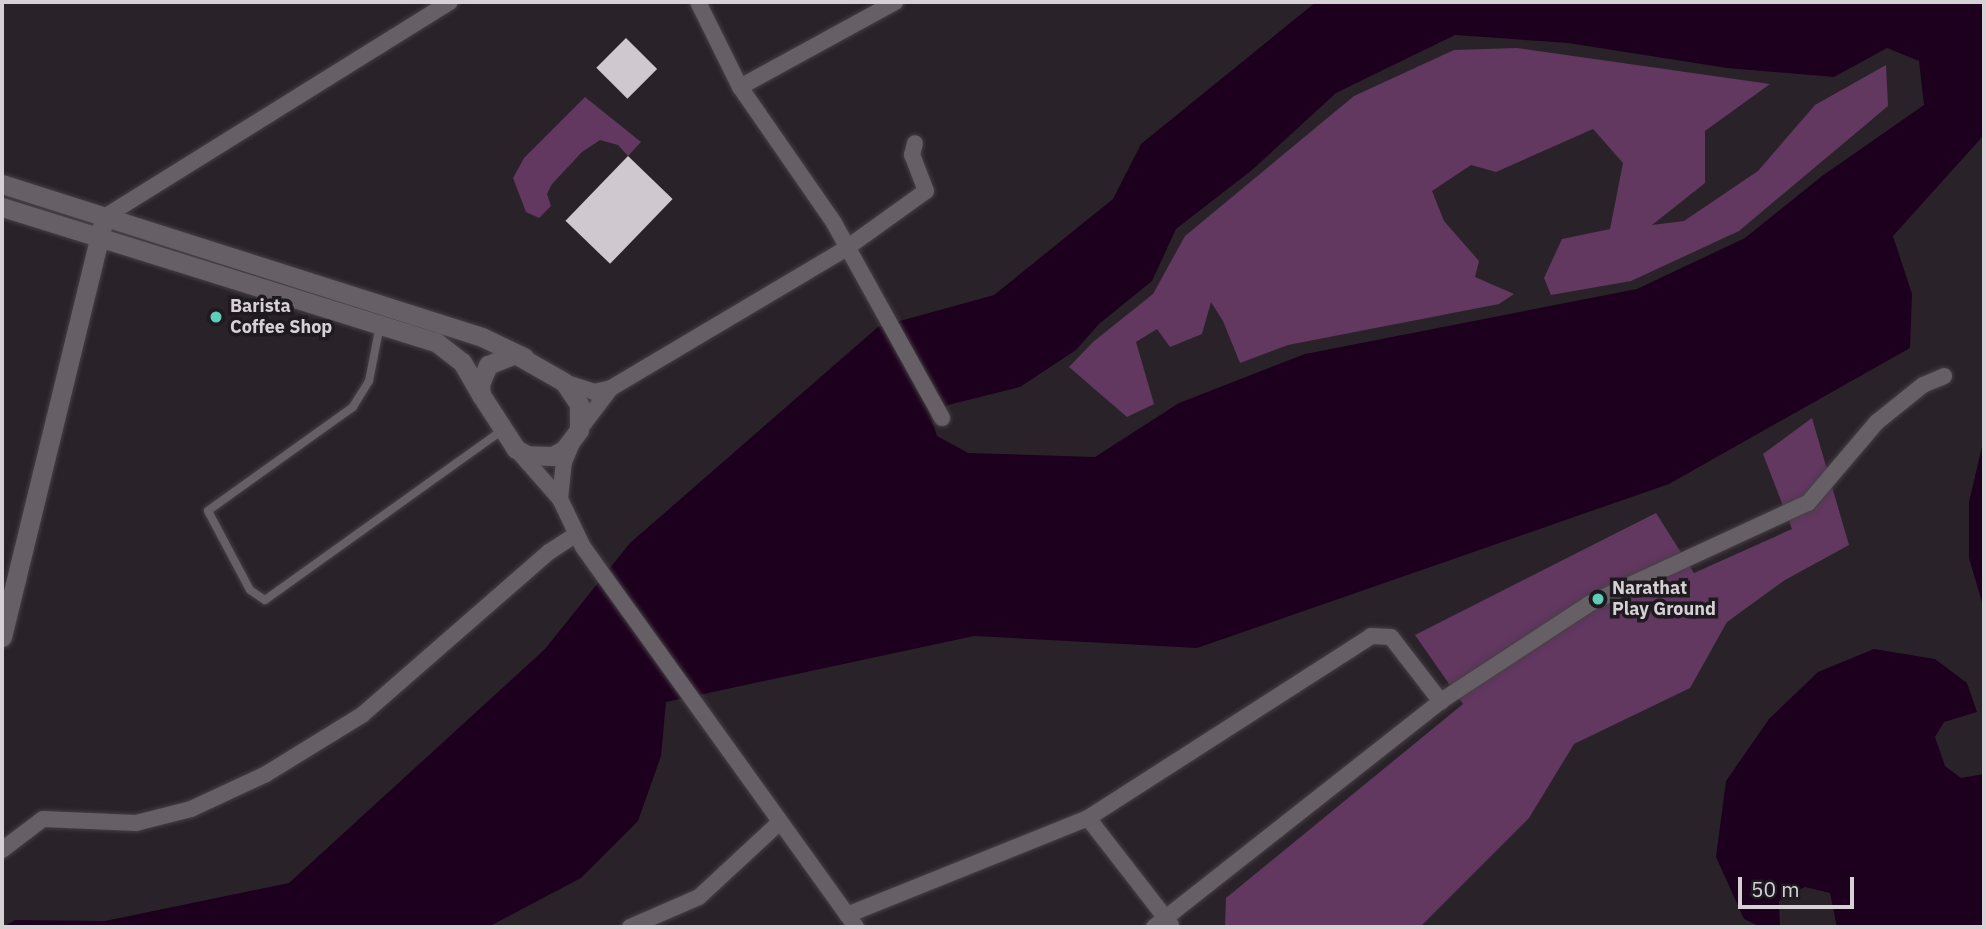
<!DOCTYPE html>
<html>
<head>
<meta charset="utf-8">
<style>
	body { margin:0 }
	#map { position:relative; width:1986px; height:929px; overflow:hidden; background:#292329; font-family:"IBM Plex Sans",sans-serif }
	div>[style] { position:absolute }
	.green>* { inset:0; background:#623760 }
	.water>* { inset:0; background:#1d001d }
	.building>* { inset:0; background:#d0c8cf; transform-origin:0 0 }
	.roads { filter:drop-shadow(0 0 2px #453f44) drop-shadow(0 0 2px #453f44) }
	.service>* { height:8px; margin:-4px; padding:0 4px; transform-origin:4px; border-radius:4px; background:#665f66 }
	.minor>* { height:16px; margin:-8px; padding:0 8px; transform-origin:8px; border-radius:8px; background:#665f66 }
	.tertiary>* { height:19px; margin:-9.5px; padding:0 9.5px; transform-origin:9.5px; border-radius:9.5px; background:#665f66 }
	.dots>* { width:19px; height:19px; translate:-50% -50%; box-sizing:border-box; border:4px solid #1f1a1f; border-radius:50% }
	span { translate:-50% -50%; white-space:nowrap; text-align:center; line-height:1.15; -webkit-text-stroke:7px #1f1a1f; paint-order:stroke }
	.poi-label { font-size:18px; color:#d5d1d5; font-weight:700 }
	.left { translate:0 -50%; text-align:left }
	.frame { position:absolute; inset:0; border:4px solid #d5d1d5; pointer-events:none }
	.scale { position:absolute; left:1738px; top:877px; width:116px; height:32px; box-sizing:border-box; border:4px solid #d5d1d5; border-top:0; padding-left:9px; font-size:21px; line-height:24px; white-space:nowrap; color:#d5d1d5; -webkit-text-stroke:5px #1f1a1f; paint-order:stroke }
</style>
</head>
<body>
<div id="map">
	<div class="green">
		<i style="clip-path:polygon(1517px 48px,1770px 84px,1705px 131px,1705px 183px,1652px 225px,1684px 221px,1758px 171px,1815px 105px,1886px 65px,1888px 106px,1739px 231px,1631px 281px,1551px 295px,1544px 278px,1562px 239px,1610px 229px,1623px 163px,1593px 129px,1496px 172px,1471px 165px,1432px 191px,1444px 221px,1479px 261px,1475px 277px,1514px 294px,1499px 304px,1288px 345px,1240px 363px,1223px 321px,1211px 302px,1202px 334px,1170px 347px,1157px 329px,1136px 342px,1154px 404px,1127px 417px,1069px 367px,1093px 342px,1153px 294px,1185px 236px,1354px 96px,1454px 50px)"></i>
		<i style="clip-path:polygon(585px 97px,641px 142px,628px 156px,618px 145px,600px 140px,582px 152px,552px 184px,547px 194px,551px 206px,539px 218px,526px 212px,513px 178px,524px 158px)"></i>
		<i style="clip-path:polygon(1812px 418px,1849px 545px,1785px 580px,1727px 622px,1690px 688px,1574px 744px,1529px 818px,1420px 927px,1225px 927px,1226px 898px,1463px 704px,1415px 635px,1656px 513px,1694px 573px,1792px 529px,1763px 454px)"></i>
	</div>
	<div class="water">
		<i style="clip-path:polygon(evenodd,1316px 2px,1984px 2px,1984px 135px,1893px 236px,1912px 294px,1910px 348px,1669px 484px,1197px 648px,974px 636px,666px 702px,661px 756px,638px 821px,581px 878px,488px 927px,3px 927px,15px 920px,105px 921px,289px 883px,545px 649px,630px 543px,878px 327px,994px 295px,1113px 199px,1141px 144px,1316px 2px,1455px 35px,1568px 43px,1727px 68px,1834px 77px,1887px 48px,1919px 61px,1924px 105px,1822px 176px,1745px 238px,1637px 289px,1305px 354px,1179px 403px,1095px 457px,968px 453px,937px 436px,930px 415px,948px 405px,1020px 387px,1076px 350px,1099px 324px,1152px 281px,1176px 229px,1252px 170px,1336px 93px,1455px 35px)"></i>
		<i style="clip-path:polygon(1984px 438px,1984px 609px,1969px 558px,1969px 502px)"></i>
		<i style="clip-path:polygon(1874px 649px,1935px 659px,1967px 683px,1977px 712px,1944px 722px,1935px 737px,1945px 766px,1961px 778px,1984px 774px,1984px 927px,1837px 927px,1830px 893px,1805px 887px,1779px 901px,1780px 927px,1761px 927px,1744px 919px,1716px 857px,1726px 781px,1769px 719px,1818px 672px)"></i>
	</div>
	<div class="building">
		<i style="left:626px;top:38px;width:44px;height:42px;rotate:45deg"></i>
		<i style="left:628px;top:156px;width:62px;height:90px;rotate:44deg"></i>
	</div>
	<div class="roads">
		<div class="service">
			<i style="left:380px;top:325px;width:57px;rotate:101.1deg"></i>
			<i style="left:369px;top:381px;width:31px;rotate:122deg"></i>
			<i style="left:353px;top:407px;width:178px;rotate:144.4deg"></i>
			<i style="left:208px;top:511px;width:89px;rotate:62deg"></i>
			<i style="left:250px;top:590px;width:18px;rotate:34deg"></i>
			<i style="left:265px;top:600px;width:290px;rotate:-35.6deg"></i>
		</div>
		<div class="minor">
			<i style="left:698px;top:2px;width:95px;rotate:63.7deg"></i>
			<i style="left:740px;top:87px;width:165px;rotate:55.3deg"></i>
			<i style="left:834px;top:223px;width:223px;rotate:61deg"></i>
			<i style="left:740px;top:87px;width:177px;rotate:-28.7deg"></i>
			<i style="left:106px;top:216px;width:405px;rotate:-31.9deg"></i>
			<i style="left:564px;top:382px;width:32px;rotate:18deg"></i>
			<i style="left:594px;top:392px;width:17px;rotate:-13deg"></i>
			<i style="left:611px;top:388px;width:53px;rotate:127.3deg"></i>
			<i style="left:611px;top:388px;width:276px;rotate:-30.7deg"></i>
			<i style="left:848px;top:247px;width:96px;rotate:-35.7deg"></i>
			<i style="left:926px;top:191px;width:39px;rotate:-111deg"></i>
			<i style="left:912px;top:155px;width:12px;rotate:-76deg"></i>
			<i style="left:516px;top:449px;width:67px;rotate:48.7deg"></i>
			<i style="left:560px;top:499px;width:37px;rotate:-84deg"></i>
			<i style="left:564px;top:462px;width:21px;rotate:-67deg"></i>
			<i style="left:560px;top:499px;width:53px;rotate:64.4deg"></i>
			<i style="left:583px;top:547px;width:468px;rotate:54.3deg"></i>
			<i style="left:1088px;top:818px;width:135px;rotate:52.2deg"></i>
			<i style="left:2px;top:850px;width:51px;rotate:-37.1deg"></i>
			<i style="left:43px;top:819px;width:93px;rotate:2.5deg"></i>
			<i style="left:136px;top:823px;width:57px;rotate:-14.3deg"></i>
			<i style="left:191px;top:809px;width:83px;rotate:-25deg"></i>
			<i style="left:266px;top:774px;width:113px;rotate:-31.6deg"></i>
			<i style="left:362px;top:715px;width:248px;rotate:-41.1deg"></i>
			<i style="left:549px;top:552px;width:31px;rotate:-33deg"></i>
			<i style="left:847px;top:915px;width:260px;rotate:-21.9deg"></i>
			<i style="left:1088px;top:818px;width:336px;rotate:-32.7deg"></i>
			<i style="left:1371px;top:636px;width:20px;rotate:3deg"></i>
			<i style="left:1391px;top:637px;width:82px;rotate:52.4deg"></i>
			<i style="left:630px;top:927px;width:75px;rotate:-23.5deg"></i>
			<i style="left:699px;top:897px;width:109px;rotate:-42.8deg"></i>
			<i style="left:1154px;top:927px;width:369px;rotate:-38.2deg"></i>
			<i style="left:1444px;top:699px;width:173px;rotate:-33.2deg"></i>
			<i style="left:1589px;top:604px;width:241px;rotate:-24.8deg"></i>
			<i style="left:1808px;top:503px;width:106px;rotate:-49.6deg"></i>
			<i style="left:1877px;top:422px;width:59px;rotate:-38.8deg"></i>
			<i style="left:1923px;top:385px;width:23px;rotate:-23deg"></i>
		</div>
		<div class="tertiary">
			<i style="left:2px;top:184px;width:504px;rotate:17.68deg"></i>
			<i style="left:482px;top:337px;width:47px;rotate:25.5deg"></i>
			<i style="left:2px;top:207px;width:455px;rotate:17.3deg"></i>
			<i style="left:436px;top:342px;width:33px;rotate:38deg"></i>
			<i style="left:462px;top:362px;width:38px;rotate:60deg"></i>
			<i style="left:515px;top:354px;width:56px;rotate:29.7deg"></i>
			<i style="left:564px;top:382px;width:27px;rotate:56deg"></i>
			<i style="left:579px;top:404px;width:26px;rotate:90deg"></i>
			<i style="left:579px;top:430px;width:25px;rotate:127deg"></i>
			<i style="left:564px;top:450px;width:13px;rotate:153deg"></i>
			<i style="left:552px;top:456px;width:25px;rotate:-178deg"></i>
			<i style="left:527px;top:455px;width:13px;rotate:-151deg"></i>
			<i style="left:516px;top:449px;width:64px;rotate:-122.9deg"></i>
			<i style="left:481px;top:395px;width:11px;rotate:-95deg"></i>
			<i style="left:480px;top:384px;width:21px;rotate:-67deg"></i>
			<i style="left:488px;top:365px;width:29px;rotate:-22deg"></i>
			<i style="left:2px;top:637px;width:425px;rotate:-76.3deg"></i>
		</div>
	</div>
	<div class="dots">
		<i style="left:216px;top:317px;background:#5eceb8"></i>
		<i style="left:1598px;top:599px;background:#5eceb8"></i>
	</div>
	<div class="poi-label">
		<span class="left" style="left:230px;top:317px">Barista<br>Coffee Shop</span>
		<span class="left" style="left:1612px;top:599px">Narathat<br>Play Ground</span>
	</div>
	<div class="frame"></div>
	<div class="scale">50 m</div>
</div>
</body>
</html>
